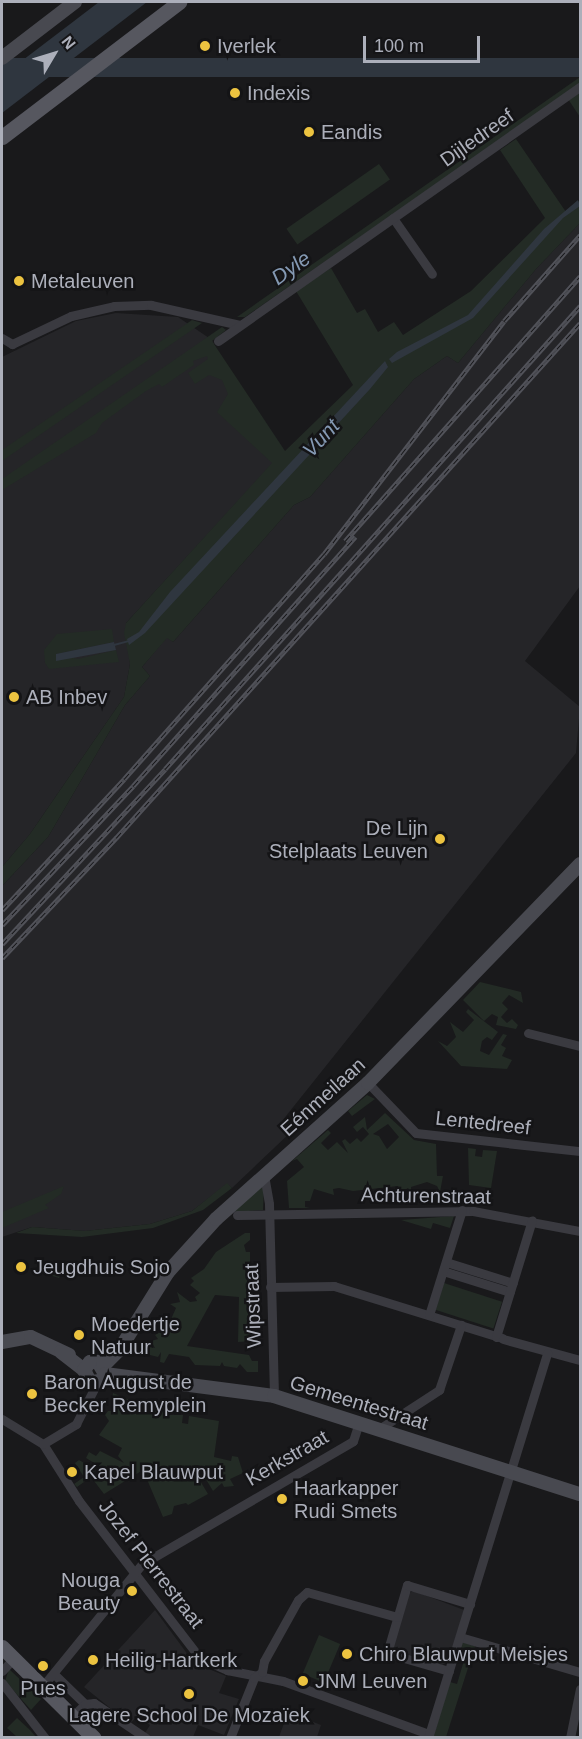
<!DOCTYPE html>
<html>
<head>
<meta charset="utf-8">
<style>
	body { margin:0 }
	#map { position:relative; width:582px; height:1739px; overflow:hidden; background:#19191b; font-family:Arial,sans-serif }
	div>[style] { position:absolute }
	.built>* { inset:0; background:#252528 }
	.green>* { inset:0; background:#232b25; transform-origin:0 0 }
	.water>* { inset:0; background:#2f363f; transform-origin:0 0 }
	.stream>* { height:2px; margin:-1px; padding:0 1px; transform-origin:1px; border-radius:1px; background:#2f363f }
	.street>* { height:9px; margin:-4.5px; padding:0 4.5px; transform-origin:4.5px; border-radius:4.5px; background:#3a3a40 }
	.secondary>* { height:14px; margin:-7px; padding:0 7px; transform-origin:7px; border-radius:7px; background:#484950 }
	.primary>* { height:15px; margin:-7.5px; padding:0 7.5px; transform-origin:7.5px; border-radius:7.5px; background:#56575f }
	.rail>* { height:4.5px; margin-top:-2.25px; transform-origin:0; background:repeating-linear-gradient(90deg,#141416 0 7px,#515259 0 14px); box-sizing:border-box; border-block:2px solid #515259 }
	.dots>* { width:16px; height:16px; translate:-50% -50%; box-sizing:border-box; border:3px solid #141416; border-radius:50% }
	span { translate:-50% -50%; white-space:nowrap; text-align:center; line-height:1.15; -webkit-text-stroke:5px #141416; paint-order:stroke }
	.poi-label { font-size:20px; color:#acafba }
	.left { translate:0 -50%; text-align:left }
	.right { translate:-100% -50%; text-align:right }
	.street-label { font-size:20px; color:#acafba }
	.water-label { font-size:21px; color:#8499b3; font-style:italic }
	.frame { position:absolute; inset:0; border:3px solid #acafba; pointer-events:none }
	.north { position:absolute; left:24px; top:24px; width:60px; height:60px; -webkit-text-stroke:4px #141416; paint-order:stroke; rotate:52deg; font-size:16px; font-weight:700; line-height:24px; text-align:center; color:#acafba }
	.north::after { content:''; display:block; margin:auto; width:21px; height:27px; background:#acafba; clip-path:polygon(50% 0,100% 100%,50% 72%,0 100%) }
	.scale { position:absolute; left:363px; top:36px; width:117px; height:27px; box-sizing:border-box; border:3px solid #acafba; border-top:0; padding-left:8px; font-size:18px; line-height:21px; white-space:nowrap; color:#acafba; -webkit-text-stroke:4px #141416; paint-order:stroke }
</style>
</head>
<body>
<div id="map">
	<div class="built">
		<i style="clip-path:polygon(580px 223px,580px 586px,525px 661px,580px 707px,576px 753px,282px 1121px,292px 1131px,232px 1188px,227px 1184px,192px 1211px,150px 1224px,85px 1231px,32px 1227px,2px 1237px,2px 886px,48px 837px,125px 705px,150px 676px,142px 667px,167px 637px,173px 642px,294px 505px,310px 497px,414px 379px,447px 356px,458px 363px,536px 269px)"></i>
		<i style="clip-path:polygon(116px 313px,178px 317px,212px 340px,273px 463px,126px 623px,130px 664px,124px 697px,30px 834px,2px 867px,2px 357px,76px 321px)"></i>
		<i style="clip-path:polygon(414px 1591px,464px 1610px,448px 1662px,442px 1665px,396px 1651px,393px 1646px,409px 1593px)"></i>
		<i style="clip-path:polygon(155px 1610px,194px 1663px,226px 1676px,219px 1693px,239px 1699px,224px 1735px,198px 1725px,193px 1737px,152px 1737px,145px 1733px,150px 1725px,140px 1719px,143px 1709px,130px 1724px,84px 1687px)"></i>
		<i style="clip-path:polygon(288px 1712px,321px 1725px,317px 1737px,279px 1737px)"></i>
	</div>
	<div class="green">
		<i style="clip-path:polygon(580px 77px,580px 84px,245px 317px,237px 317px)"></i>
		<i style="clip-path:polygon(580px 90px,580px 117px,568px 99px)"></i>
		<i style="clip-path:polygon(516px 139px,566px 212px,580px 200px,580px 223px,536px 269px,458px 363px,447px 356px,414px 379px,310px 497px,294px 505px,173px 642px,167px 638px,142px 667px,150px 676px,125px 705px,48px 837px,2px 886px,2px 867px,30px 834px,124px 697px,130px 664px,124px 633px,126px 623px,272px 463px,217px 412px,228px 394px,222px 380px,209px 375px,195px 384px,188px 373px,208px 359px,207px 356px,193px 361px,194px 365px,162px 387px,159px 384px,146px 391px,102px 423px,96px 433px,2px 490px,2px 479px,222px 327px,226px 330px,212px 341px,285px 451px,353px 385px,296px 291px,331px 268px,357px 313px,365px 309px,378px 332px,394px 322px,403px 335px,471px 291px,545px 218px,500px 150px)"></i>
		<i style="left:379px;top:164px;width:19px;height:113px;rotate:55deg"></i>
		<i style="clip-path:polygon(192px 320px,202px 323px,2px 461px,2px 450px)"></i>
		<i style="clip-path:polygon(112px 629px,114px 642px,56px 654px,78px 659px,116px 650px,119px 662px,49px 669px,45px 663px,44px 650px,57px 634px)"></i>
		<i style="clip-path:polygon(480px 982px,521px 992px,523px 1003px,509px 995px,502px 1003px,508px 1009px,501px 1017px,507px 1023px,512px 1019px,518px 1025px,516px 1029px,496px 1025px,498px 1017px,492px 1014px,484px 1021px,463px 1000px)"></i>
		<i style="clip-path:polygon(468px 1009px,498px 1032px,492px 1040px,487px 1037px,482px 1041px,480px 1051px,489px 1055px,503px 1034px,507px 1035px,501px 1045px,506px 1048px,502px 1056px,512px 1060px,507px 1069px,461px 1066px,438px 1041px,447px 1046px,456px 1037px,450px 1022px,463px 1032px,474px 1020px,466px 1012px)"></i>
		<i style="clip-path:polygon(367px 1095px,375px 1099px,352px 1116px,348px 1111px)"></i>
		<i style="clip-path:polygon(evenodd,385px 1113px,414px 1140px,436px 1144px,437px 1176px,443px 1176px,440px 1192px,437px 1186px,427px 1182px,411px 1187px,411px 1192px,408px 1188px,399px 1193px,398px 1186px,353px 1191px,339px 1188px,333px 1189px,334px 1195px,314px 1189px,310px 1201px,305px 1201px,305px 1207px,310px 1208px,289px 1208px,287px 1181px,304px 1167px,297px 1159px,292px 1161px,328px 1130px,331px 1133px,321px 1143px,328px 1150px,337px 1142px,348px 1153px,342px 1141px,345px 1139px,350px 1144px,357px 1138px,361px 1142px,369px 1134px,363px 1127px,357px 1132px,353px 1127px,365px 1117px,367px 1130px,385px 1113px,388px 1124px,399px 1137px,387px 1149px,379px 1136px,373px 1134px,388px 1124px)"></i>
		<i style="clip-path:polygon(468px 1148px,476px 1149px,475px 1156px,482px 1157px,483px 1150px,497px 1151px,491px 1188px,469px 1185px)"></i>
		<i style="clip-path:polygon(227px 1183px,232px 1188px,203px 1210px,153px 1228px,82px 1237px,16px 1233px,32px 1227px,85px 1231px,150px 1224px,192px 1211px)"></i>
		<i style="clip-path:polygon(64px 1186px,61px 1194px,45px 1205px,49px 1208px,2px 1228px,2px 1212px)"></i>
		<i style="clip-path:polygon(258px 1187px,264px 1187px,263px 1210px,234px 1212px)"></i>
		<i style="clip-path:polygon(454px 1216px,450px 1228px,433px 1223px,431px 1229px,401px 1220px)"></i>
		<i style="clip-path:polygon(245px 1233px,250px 1233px,250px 1240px,244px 1245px,246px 1252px,250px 1252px,250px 1263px,246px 1266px,250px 1303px,246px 1327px,246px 1332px,251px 1332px,251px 1341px,238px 1342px,239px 1297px,215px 1295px,187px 1346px,249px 1355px,252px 1361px,258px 1361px,258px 1372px,247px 1372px,240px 1364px,237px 1368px,224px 1366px,222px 1362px,220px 1366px,195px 1365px,189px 1357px,169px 1354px,164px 1363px,160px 1362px,161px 1352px,158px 1357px,142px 1353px,145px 1345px,155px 1348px,151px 1341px,158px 1339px,155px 1335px,167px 1328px,176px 1308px,170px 1304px,180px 1302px,177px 1292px,190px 1302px,197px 1301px,195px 1297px,200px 1293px,190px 1285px,194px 1281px,191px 1278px,204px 1269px,216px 1252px)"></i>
		<i style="clip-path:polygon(56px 1264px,66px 1266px,59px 1278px,43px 1273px)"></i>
		<i style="left:444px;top:1283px;width:61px;height:28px;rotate:18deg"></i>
		<i style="clip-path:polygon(113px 1393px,132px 1401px,136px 1407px,152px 1405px,161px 1407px,164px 1415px,183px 1415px,182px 1423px,188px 1424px,189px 1416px,219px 1421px,214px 1457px,231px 1461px,232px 1456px,238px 1457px,243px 1473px,230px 1479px,234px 1486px,224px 1487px,222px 1483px,213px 1491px,201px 1471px,196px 1474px,208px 1494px,188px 1505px,186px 1503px,174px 1506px,172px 1514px,163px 1517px,143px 1470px,104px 1494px,91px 1477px,77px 1487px,74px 1484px,84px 1477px,75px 1463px,79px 1460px,93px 1468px,96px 1477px,109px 1472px,86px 1458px,89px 1452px,96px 1456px,100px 1451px,124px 1463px,118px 1456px,122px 1448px,99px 1435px,109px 1421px,105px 1415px,108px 1411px,115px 1411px,118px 1404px,112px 1400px)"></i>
		<i style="left:319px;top:1635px;width:23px;height:42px;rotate:23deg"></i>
		<i style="clip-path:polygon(462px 1642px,475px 1646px,446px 1737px,433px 1738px,450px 1682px,457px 1684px,465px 1657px,459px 1654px)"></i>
		<i style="clip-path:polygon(9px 1669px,41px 1699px,31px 1710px,5px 1681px)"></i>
		<i style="clip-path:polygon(17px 1718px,30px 1730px,36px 1737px,17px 1737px,7px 1728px)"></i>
	</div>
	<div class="water">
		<i style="clip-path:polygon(99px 2px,147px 2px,2px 113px,2px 76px)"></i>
		<i style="left:580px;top:58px;width:19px;height:705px;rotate:90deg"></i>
		<i style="clip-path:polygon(578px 200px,580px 206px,563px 218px,473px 318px,392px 363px,389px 359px,397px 352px,468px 315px,544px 229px)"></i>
		<i style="clip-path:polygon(385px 361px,388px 367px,370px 389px,145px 633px,129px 645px,127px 639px,139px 632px,170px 592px)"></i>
		<i style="clip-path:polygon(114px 642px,116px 650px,56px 661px,56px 654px)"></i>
	</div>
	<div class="stream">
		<i style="left:114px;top:645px;width:16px;rotate:-15deg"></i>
	</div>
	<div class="street">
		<i style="left:393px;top:218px;width:68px;rotate:55.1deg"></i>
		<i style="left:2px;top:338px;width:12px;rotate:31deg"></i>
		<i style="left:12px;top:344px;width:65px;rotate:-25.4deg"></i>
		<i style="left:71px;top:316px;width:44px;rotate:-13.1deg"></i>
		<i style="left:114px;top:306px;width:37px;rotate:-2deg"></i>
		<i style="left:151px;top:305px;width:91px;rotate:12.7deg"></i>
		<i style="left:218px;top:341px;width:442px;rotate:-35.1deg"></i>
		<i style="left:528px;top:1033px;width:54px;rotate:14deg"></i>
		<i style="left:368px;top:1083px;width:69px;rotate:46.2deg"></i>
		<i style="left:416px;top:1133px;width:165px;rotate:6.3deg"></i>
		<i style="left:264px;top:1175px;width:29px;rotate:80deg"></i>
		<i style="left:269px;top:1204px;width:192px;rotate:88.5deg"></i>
		<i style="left:237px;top:1215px;width:236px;rotate:-1deg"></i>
		<i style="left:473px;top:1211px;width:109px;rotate:10.6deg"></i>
		<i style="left:446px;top:1262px;width:70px;rotate:17.4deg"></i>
		<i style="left:443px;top:1271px;width:70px;rotate:17.4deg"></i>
		<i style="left:270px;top:1287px;width:64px;rotate:-0.9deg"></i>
		<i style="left:334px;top:1286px;width:176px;rotate:17.2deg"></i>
		<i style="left:429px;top:1315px;width:110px;rotate:-72.6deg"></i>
		<i style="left:496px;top:1337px;width:122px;rotate:-72.9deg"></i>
		<i style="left:503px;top:1339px;width:80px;rotate:15.3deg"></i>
		<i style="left:2px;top:1419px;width:48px;rotate:31.4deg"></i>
		<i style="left:43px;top:1444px;width:67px;rotate:57.7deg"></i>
		<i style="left:79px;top:1501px;width:198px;rotate:52.4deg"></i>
		<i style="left:200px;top:1658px;width:30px;rotate:24deg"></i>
		<i style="left:227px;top:1670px;width:57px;rotate:11.1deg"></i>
		<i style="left:283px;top:1681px;width:155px;rotate:20deg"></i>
		<i style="left:379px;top:1429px;width:72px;rotate:-33deg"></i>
		<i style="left:439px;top:1390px;width:69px;rotate:-71.3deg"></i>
		<i style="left:43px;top:1444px;width:39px;rotate:-31deg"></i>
		<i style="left:76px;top:1424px;width:46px;rotate:-62.9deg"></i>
		<i style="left:460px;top:1637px;width:125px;rotate:16.3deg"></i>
		<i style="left:2px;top:1671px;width:16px;rotate:-47deg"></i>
		<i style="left:449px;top:1671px;width:65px;rotate:-163.8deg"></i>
		<i style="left:387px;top:1653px;width:71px;rotate:-73.6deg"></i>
		<i style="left:407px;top:1585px;width:66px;rotate:16.8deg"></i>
		<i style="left:55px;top:1675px;width:42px;rotate:44deg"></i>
		<i style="left:2px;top:1683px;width:70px;rotate:52deg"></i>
		<i style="left:42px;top:1687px;width:159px;rotate:-50.9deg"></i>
		<i style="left:142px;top:1564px;width:244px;rotate:-30.2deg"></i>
		<i style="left:353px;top:1441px;width:20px;rotate:-72deg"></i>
		<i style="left:72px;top:1717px;width:18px;rotate:-45deg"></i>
		<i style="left:85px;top:1704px;width:9px;rotate:-6deg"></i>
		<i style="left:94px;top:1703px;width:63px;rotate:33.9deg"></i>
		<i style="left:230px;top:1738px;width:65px;rotate:-68.2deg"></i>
		<i style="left:254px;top:1678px;width:10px;rotate:-37deg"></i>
		<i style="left:262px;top:1672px;width:11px;rotate:-80deg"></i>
		<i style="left:264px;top:1661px;width:70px;rotate:-60.9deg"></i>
		<i style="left:298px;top:1600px;width:12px;rotate:-42deg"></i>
		<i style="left:307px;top:1592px;width:93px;rotate:15.5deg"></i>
		<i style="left:428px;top:1738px;width:403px;rotate:-72.8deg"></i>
		<i style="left:570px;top:1738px;width:50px;rotate:-78.5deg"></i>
	</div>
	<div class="secondary">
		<i style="left:2px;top:58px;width:92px;rotate:-37.5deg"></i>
		<i style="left:2px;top:1342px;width:29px;rotate:-10deg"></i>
		<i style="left:31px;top:1337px;width:42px;rotate:25.3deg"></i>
		<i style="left:61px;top:1352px;width:29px;rotate:38deg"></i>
		<i style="left:84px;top:1370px;width:13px;rotate:63deg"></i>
		<i style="left:90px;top:1382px;width:11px;rotate:-5deg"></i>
		<i style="left:101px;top:1381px;width:8px;rotate:-60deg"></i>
		<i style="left:105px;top:1374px;width:14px;rotate:-120deg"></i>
		<i style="left:98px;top:1362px;width:8px;rotate:180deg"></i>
		<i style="left:90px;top:1362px;width:10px;rotate:127deg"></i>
		<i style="left:103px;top:1366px;width:24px;rotate:-45deg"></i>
		<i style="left:120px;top:1349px;width:91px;rotate:-58.1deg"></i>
		<i style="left:168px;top:1272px;width:72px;rotate:-47.8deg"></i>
		<i style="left:216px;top:1219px;width:204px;rotate:-41.8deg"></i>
		<i style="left:368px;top:1083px;width:305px;rotate:-45.9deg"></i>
		<i style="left:105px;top:1374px;width:170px;rotate:7.4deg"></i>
		<i style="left:274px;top:1396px;width:321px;rotate:17.8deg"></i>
	</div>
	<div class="primary">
		<i style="left:2px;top:137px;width:223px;rotate:-37.3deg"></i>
		<i style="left:2px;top:1647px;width:129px;rotate:44.7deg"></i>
	</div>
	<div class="rail">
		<i style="left:345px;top:541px;width:354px;rotate:-48.4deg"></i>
		<i style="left:2px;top:910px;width:179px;rotate:-47deg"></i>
		<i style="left:124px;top:779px;width:301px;rotate:-48.4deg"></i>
		<i style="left:324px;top:554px;width:294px;rotate:-52.3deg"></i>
		<i style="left:504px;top:321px;width:115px;rotate:-48.5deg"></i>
		<i style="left:2px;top:925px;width:191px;rotate:-46.7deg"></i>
		<i style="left:133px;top:786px;width:334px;rotate:-48.3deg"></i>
		<i style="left:2px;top:944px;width:239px;rotate:-47deg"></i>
		<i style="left:165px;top:769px;width:622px;rotate:-48.13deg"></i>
		<i style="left:2px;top:958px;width:166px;rotate:-46.5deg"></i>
		<i style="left:116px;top:838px;width:693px;rotate:-47.98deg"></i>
	</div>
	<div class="dots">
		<i style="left:205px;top:46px;background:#ecc340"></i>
		<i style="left:235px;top:93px;background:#ecc340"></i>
		<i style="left:309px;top:132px;background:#ecc340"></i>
		<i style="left:19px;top:281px;background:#ecc340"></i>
		<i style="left:14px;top:697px;background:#ecc340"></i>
		<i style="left:440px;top:839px;background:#ecc340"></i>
		<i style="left:21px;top:1267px;background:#ecc340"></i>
		<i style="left:79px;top:1335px;background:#ecc340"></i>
		<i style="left:32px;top:1394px;background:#ecc340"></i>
		<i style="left:72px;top:1472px;background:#ecc340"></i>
		<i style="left:282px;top:1499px;background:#ecc340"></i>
		<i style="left:132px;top:1591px;background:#ecc340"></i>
		<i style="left:347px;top:1654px;background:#ecc340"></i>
		<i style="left:93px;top:1660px;background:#ecc340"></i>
		<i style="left:43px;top:1666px;background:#ecc340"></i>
		<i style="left:303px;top:1681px;background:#ecc340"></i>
		<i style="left:189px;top:1694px;background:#ecc340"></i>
	</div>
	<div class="poi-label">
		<span class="left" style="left:217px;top:46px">Iverlek</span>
		<span class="left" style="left:247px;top:93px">Indexis</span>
		<span class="left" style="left:321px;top:132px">Eandis</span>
		<span class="left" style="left:31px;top:281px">Metaleuven</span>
		<span class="left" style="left:26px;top:697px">AB Inbev</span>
		<span class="right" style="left:428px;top:840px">De Lijn<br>Stelplaats Leuven</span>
		<span class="left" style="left:33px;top:1267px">Jeugdhuis Sojo</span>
		<span class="left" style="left:91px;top:1336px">Moedertje<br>Natuur</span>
		<span class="left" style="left:44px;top:1394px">Baron August de<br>Becker Remyplein</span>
		<span class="left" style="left:84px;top:1472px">Kapel Blauwput</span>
		<span class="left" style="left:294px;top:1500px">Haarkapper<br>Rudi Smets</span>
		<span class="right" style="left:120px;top:1592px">Nouga<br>Beauty</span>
		<span class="left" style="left:359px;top:1654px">Chiro Blauwput Meisjes</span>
		<span class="left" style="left:105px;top:1660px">Heilig-Hartkerk</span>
		<span class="left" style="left:315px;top:1681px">JNM Leuven</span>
		<span style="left:43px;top:1688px">Pues</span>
		<span style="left:189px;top:1715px">Lagere School De Mozaïek</span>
	</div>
	<div class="street-label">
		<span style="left:477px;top:138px;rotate:-35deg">Dijledreef</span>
		<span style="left:323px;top:1097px;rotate:-42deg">Eénmeilaan</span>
		<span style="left:483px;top:1123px;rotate:6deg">Lentedreef</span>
		<span style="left:426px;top:1196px;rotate:1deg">Achturenstraat</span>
		<span style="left:253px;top:1306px;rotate:-92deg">Wipstraat</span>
		<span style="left:359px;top:1403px;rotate:17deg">Gemeentestraat</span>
		<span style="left:287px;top:1458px;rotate:-30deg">Kerkstraat</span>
		<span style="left:151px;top:1564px;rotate:52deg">Jozef Pierrestraat</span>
	</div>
	<div class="water-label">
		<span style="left:291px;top:268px;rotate:-35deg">Dyle</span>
		<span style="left:321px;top:438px;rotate:-47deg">Vunt</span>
	</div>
	<div class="frame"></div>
	<div class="north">N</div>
	<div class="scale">100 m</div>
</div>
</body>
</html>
